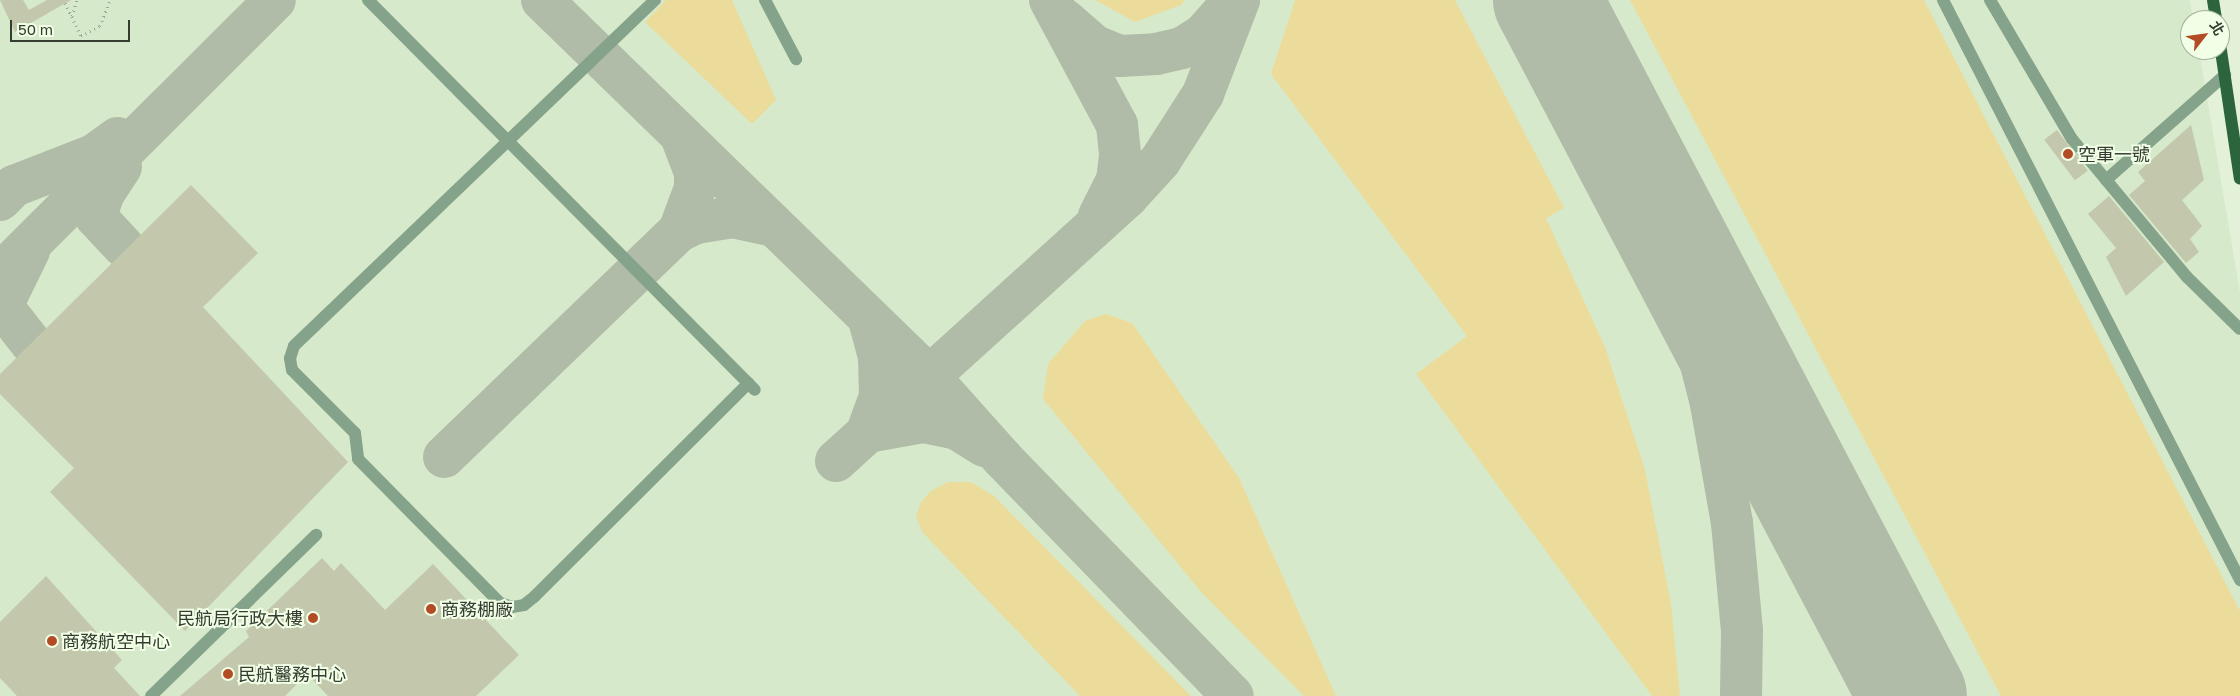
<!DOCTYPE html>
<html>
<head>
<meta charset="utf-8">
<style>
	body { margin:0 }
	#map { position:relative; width:2240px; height:696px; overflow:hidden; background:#e3f1d9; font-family:"Golos Text","Noto Sans TC",sans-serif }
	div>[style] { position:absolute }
	.built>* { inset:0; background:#d6e9ca }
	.green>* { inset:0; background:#ecdc9b }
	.taxiway>* { height:42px; margin:-21px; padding:0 21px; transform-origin:21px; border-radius:21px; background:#b0bba8 }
	.runway>* { height:108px; margin:-54px; padding:0 54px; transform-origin:54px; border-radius:54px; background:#b0bba8 }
	.building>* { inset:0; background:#c3c7ac; transform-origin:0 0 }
	.path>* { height:3px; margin-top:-1.5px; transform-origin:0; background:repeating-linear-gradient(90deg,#99a492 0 1px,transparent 0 5px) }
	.minor>* { height:12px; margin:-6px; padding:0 6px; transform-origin:6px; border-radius:6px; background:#85a28b }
	.major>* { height:12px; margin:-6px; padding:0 6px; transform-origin:6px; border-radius:6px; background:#2c643c }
	.path-bridge>* { height:3px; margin-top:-1.5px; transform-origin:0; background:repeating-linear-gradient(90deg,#99a492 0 1px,transparent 0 5px) }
	.dots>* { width:14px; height:14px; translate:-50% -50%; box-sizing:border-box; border:2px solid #f0ffe6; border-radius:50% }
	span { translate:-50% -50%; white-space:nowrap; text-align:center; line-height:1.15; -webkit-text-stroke:4px #f0ffe6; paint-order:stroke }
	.poi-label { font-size:18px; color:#363c32 }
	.left { translate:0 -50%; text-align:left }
	.right { translate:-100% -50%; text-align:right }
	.north { position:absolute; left:2180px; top:10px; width:50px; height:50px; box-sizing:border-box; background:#f0ffe6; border:1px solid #a6b19e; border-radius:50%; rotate:60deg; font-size:14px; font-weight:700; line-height:20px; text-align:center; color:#363c32 }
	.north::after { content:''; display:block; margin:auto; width:18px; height:22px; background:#b34c24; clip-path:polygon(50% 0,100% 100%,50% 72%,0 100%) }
	.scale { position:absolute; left:10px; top:20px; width:120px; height:22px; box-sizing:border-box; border:2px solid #363c32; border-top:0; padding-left:6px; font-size:15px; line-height:18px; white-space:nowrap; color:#363c32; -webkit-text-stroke:4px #f0ffe6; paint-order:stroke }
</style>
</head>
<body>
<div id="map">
	<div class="built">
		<i style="clip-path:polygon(0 0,2190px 0,2193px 20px,2190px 20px,2190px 50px,2199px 50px,2240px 293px,2240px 696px,0 696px)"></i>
	</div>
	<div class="green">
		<i style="clip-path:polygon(666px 0,732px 0,776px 100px,752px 124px,645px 22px)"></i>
		<i style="clip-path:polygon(1095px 0,1185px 0,1181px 5px,1135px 22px)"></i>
		<i style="clip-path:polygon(1295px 0,1455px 0,1564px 208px,1546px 218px,1605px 347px,1645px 470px,1671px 604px,1680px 696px,1652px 696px,1416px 374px,1467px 336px,1271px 74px)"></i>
		<i style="clip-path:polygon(1630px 0,1924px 0,2240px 611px,2240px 696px,2001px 696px)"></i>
		<i style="clip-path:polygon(1106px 314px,1132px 323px,1239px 478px,1336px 696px,1304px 696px,1202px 593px,1043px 399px,1048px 364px,1085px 321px)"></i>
		<i style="clip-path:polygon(948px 482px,971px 482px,994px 496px,1191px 696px,1080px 696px,923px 533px,916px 517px,921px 502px,931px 491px)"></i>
	</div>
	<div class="taxiway">
		<i style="left:542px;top:0;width:537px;rotate:44.17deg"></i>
		<i style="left:927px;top:374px;width:114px;rotate:48.2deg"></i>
		<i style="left:1003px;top:459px;width:330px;rotate:45.9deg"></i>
		<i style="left:1050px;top:0;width:142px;rotate:61.8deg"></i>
		<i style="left:1117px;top:125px;width:31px;rotate:84deg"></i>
		<i style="left:1120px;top:156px;width:24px;rotate:97deg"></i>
		<i style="left:1117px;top:180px;width:40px;rotate:116.6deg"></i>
		<i style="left:1065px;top:20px;width:40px;rotate:41deg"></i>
		<i style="left:1095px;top:46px;width:27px;rotate:22deg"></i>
		<i style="left:1120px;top:56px;width:36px;rotate:-3deg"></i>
		<i style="left:1156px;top:54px;width:27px;rotate:-13deg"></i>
		<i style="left:1182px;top:48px;width:25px;rotate:-32deg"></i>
		<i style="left:1203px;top:35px;width:47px;rotate:-48.5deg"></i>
		<i style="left:681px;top:136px;width:39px;rotate:69deg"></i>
		<i style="left:695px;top:172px;width:16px;rotate:90deg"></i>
		<i style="left:695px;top:188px;width:46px;rotate:110.4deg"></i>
		<i style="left:679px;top:231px;width:19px;rotate:-25deg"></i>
		<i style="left:696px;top:223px;width:36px;rotate:-9deg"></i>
		<i style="left:732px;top:217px;width:40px;rotate:12deg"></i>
		<i style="left:121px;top:167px;width:33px;rotate:123deg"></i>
		<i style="left:103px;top:195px;width:23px;rotate:108deg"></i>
		<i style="left:96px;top:217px;width:40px;rotate:47deg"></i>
		<i style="left:1642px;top:181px;width:132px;rotate:70.5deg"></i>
		<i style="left:1686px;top:305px;width:102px;rotate:75.8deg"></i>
		<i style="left:1711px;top:404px;width:121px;rotate:80deg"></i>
		<i style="left:1732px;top:523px;width:108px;rotate:84.7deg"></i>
		<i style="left:1742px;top:631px;width:65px;rotate:90.9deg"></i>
		<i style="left:0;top:200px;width:20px;rotate:-45deg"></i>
		<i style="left:14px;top:186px;width:86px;rotate:-21.2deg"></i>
		<i style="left:94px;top:155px;width:29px;rotate:-36deg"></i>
		<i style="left:29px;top:251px;width:61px;rotate:116.1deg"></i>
		<i style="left:2px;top:306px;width:47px;rotate:51.9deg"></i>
		<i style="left:0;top:274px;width:388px;rotate:-44.9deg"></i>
		<i style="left:867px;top:432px;width:58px;rotate:-10deg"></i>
		<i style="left:924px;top:422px;width:34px;rotate:12deg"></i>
		<i style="left:957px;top:429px;width:32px;rotate:32deg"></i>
		<i style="left:867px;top:432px;width:37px;rotate:-70deg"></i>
		<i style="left:880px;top:397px;width:40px;rotate:-91.4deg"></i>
		<i style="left:879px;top:357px;width:39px;rotate:-105deg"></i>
		<i style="left:444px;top:457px;width:326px;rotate:-43.9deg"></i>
		<i style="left:836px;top:461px;width:394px;rotate:-42.2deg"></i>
		<i style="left:1128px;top:196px;width:47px;rotate:-47.6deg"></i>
		<i style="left:1160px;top:161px;width:80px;rotate:-57.3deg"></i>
		<i style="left:1203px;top:94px;width:101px;rotate:-69deg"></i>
	</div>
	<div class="runway">
		<i style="left:1547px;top:0;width:786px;rotate:62.26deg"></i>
	</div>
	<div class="building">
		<i style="clip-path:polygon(0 0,23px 0,29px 10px,47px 0,71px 0,15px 32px)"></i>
		<i style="clip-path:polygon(2191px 125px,2204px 180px,2182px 200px,2202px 226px,2190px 239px,2199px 252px,2186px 263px,2129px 195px,2145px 181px,2138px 172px)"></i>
		<i style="left:2057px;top:130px;width:51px;height:16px;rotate:53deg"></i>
		<i style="clip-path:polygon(191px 185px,258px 253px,203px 307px,348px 462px,185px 631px,50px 492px,74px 468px,0 394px,0 374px)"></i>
		<i style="clip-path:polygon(2109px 196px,2164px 262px,2126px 296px,2106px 257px,2116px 248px,2088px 214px)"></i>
		<i style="clip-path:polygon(322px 558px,334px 571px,341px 563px,385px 610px,433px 564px,519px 655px,476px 696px,328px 696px,307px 674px,285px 696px,180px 696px,249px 637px,246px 631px)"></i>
		<i style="clip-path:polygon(46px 576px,122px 660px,114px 668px,140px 696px,17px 696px,0 678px,0 622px)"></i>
	</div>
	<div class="path">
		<i style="left:72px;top:16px;width:17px;rotate:-73deg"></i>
	</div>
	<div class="minor">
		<i style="left:368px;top:0;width:549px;rotate:45.22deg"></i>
		<i style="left:655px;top:0;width:500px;rotate:136.22deg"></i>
		<i style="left:294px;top:346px;width:13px;rotate:108deg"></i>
		<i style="left:290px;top:358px;width:12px;rotate:81deg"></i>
		<i style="left:292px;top:370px;width:89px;rotate:45deg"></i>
		<i style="left:355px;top:433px;width:26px;rotate:83deg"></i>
		<i style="left:358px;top:459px;width:202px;rotate:45.4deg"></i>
		<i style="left:500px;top:603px;width:13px;rotate:18deg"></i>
		<i style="left:512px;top:607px;width:12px;rotate:-9deg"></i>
		<i style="left:524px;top:605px;width:13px;rotate:-39deg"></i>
		<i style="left:534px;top:597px;width:303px;rotate:-44.9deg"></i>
		<i style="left:765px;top:0;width:67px;rotate:62.3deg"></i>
		<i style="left:1943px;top:0;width:652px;rotate:62.88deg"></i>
		<i style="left:1990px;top:0;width:161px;rotate:59.5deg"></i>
		<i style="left:2072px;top:139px;width:180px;rotate:50.2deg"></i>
		<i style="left:2187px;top:277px;width:74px;rotate:44.5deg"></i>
		<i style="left:2106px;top:180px;width:159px;rotate:-41.4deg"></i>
		<i style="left:151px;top:696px;width:231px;rotate:-44.3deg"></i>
	</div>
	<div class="major">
		<i style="left:2213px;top:0;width:20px;rotate:81deg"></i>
		<i style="left:2220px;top:44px;width:136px;rotate:81.6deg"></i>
	</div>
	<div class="path-bridge">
		<i style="left:65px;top:3px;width:37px;rotate:64deg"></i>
		<i style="left:81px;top:36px;width:21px;rotate:-28deg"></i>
		<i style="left:100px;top:26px;width:28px;rotate:-69deg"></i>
	</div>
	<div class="dots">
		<i style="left:2068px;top:154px;background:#b34c24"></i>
		<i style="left:431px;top:609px;background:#b34c24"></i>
		<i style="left:313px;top:618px;background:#b34c24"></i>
		<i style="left:52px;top:641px;background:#b34c24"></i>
		<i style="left:228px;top:674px;background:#b34c24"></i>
	</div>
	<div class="poi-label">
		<span class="left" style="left:2078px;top:154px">空軍一號</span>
		<span class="left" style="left:441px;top:609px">商務棚廠</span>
		<span class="right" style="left:303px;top:618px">民航局行政大樓</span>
		<span class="left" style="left:62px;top:641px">商務航空中心</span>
		<span class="left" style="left:238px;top:674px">民航醫務中心</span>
	</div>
	<div class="north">北</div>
	<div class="scale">50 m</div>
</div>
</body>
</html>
